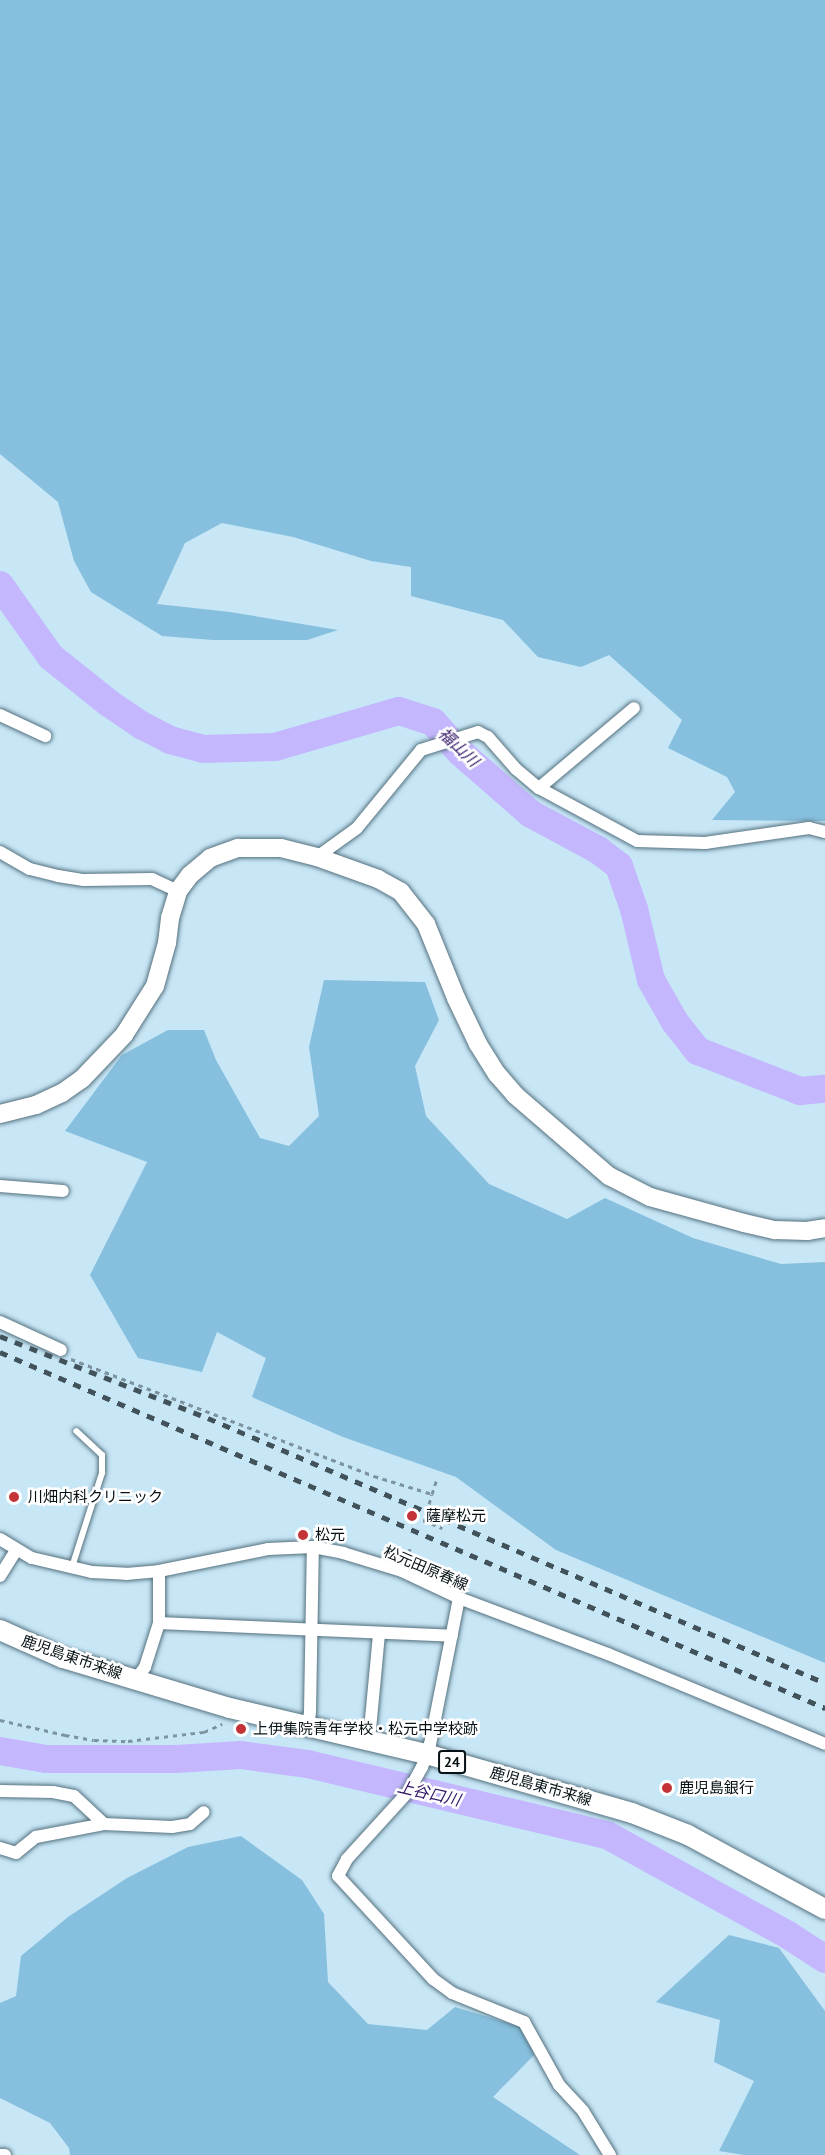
<!DOCTYPE html>
<html>
<head>
<meta charset="utf-8">
<style>
	body { margin:0 }
	#map { position:relative; width:825px; height:2155px; overflow:hidden; background:#c7e6f6; font-family:"PT Sans","Noto Sans JP",sans-serif }
	div>[style] { position:absolute }
	.green>* { inset:0; background:#86c0de }
	.river>* { height:28px; margin:-14px; padding:0 14px; transform-origin:14px; border-radius:14px; background:#c4b7fe }
	.path>* { height:3px; margin-top:-1.5px; transform-origin:0; background:repeating-linear-gradient(90deg,#7d94a0 0 4.5px,transparent 0 9px) }
	.roads { filter:drop-shadow(0 0 2px #55717f) drop-shadow(0 0 2px #55717f) }
	.lane>* { height:6px; margin:-3px; padding:0 3px; transform-origin:3px; border-radius:3px; background:#fff }
	.street>* { height:12px; margin:-6px; padding:0 6px; transform-origin:6px; border-radius:6px; background:#fff }
	.secondary>* { height:18px; margin:-9px; padding:0 9px; transform-origin:9px; border-radius:9px; background:#fff }
	.primary>* { height:20px; margin:-10px; padding:0 10px; transform-origin:10px; border-radius:10px; background:#fff }
	.rail>* { height:4.5px; margin-top:-2.25px; transform-origin:0; background:repeating-linear-gradient(90deg,#41525b 0 8px,transparent 0 16px) }
	.dots>* { width:16px; height:16px; translate:-50% -50%; box-sizing:border-box; border:3px solid #fff; border-radius:50% }
	span { translate:-50% -50%; white-space:nowrap; text-align:center; line-height:1.15; -webkit-text-stroke:5px #fff; paint-order:stroke }
	.shield-label span { padding:2px 4px; background:#fff; border:2px solid; border-radius:4px; -webkit-text-stroke-width:0 }
	.shield-label { font-size:14px; color:#061116; font-weight:700 }
	.poi-label { font-size:15px; color:#061116 }
	.left { translate:0 -50%; text-align:left }
	.street-label { font-size:15px; color:#061116 }
	.water-label { font-size:16px; color:#321666; font-style:italic }
</style>
</head>
<body>
<div id="map">
	<div class="green">
		<i style="clip-path:polygon(0 0,825px 0,825px 821px,712px 820px,735px 792px,727px 777px,668px 748px,682px 720px,609px 655px,581px 667px,538px 657px,503px 620px,411px 596px,411px 567px,371px 561px,293px 537px,222px 523px,185px 543px,157px 604px,230px 612px,338px 630px,307px 640px,213px 640px,162px 636px,91px 592px,74px 561px,58px 502px,0 454px)"></i>
		<i style="clip-path:polygon(324px 980px,425px 982px,439px 1020px,415px 1066px,426px 1116px,489px 1184px,567px 1219px,605px 1198px,693px 1238px,781px 1264px,825px 1262px,825px 1663px,556px 1550px,456px 1477px,343px 1437px,252px 1397px,266px 1358px,217px 1332px,202px 1372px,138px 1358px,90px 1275px,147px 1162px,65px 1131px,122px 1055px,168px 1030px,204px 1030px,216px 1060px,260px 1138px,289px 1146px,319px 1116px,309px 1047px)"></i>
		<i style="clip-path:polygon(241px 1836px,302px 1880px,324px 1914px,328px 1982px,368px 2024px,427px 2030px,455px 2007px,534px 2031px,534px 2055px,493px 2097px,580px 2155px,70px 2155px,69px 2148px,50px 2123px,0 2098px,0 2003px,16px 1996px,21px 1956px,68px 1917px,127px 1878px,188px 1847px)"></i>
		<i style="clip-path:polygon(729px 1935px,779px 1948px,825px 2011px,825px 2155px,744px 2155px,719px 2151px,754px 2081px,714px 2062px,720px 2020px,656px 2002px)"></i>
	</div>
	<div class="river">
		<i style="left:0;top:585px;width:88px;rotate:54.7deg"></i>
		<i style="left:51px;top:657px;width:75px;rotate:38.5deg"></i>
		<i style="left:110px;top:704px;width:40px;rotate:34deg"></i>
		<i style="left:143px;top:726px;width:30px;rotate:27deg"></i>
		<i style="left:170px;top:740px;width:34px;rotate:15deg"></i>
		<i style="left:203px;top:749px;width:72px;rotate:-1.6deg"></i>
		<i style="left:275px;top:747px;width:129px;rotate:-16.2deg"></i>
		<i style="left:399px;top:711px;width:36px;rotate:18deg"></i>
		<i style="left:433px;top:722px;width:42px;rotate:47.9deg"></i>
		<i style="left:461px;top:753px;width:93px;rotate:41.1deg"></i>
		<i style="left:531px;top:814px;width:76px;rotate:28.2deg"></i>
		<i style="left:598px;top:850px;width:26px;rotate:37deg"></i>
		<i style="left:619px;top:866px;width:46px;rotate:70.8deg"></i>
		<i style="left:634px;top:909px;width:73px;rotate:76.5deg"></i>
		<i style="left:651px;top:980px;width:48px;rotate:60.3deg"></i>
		<i style="left:675px;top:1022px;width:37px;rotate:52deg"></i>
		<i style="left:698px;top:1051px;width:110px;rotate:21.4deg"></i>
		<i style="left:800px;top:1091px;width:25px;rotate:-5deg"></i>
		<i style="left:0;top:1751px;width:47px;rotate:9.9deg"></i>
		<i style="left:46px;top:1759px;width:130px"></i>
		<i style="left:176px;top:1759px;width:65px;rotate:-3.5deg"></i>
		<i style="left:241px;top:1755px;width:68px;rotate:7.7deg"></i>
		<i style="left:308px;top:1764px;width:307px;rotate:13.4deg"></i>
		<i style="left:607px;top:1835px;width:207px;rotate:28.9deg"></i>
		<i style="left:788px;top:1935px;width:44px;rotate:33deg"></i>
	</div>
	<div class="path">
		<i style="left:71px;top:1359px;width:325px;rotate:21.1deg"></i>
		<i style="left:374px;top:1476px;width:61px;rotate:17.2deg"></i>
		<i style="left:432px;top:1494px;width:16px;rotate:-72deg"></i>
		<i style="left:429px;top:1504px;width:10px;rotate:-73deg"></i>
		<i style="left:423px;top:1520px;width:21px;rotate:23deg"></i>
		<i style="left:406px;top:1559px;width:11px;rotate:-68deg"></i>
		<i style="left:0;top:1720px;width:67px;rotate:13deg"></i>
		<i style="left:65px;top:1735px;width:29px;rotate:10deg"></i>
		<i style="left:94px;top:1740px;width:34px;rotate:2deg"></i>
		<i style="left:128px;top:1741px;width:77px;rotate:-6.8deg"></i>
		<i style="left:204px;top:1732px;width:20px;rotate:-24deg"></i>
	</div>
	<div class="roads">
		<div class="lane">
			<i style="left:72px;top:1567px;width:99px;rotate:-72.3deg"></i>
			<i style="left:102px;top:1473px;width:18px;rotate:-90deg"></i>
			<i style="left:102px;top:1455px;width:35px;rotate:-137deg"></i>
		</div>
		<div class="street">
			<i style="left:0;top:715px;width:50px;rotate:25deg"></i>
			<i style="left:539px;top:788px;width:124px;rotate:-40.1deg"></i>
			<i style="left:0;top:852px;width:34px;rotate:30deg"></i>
			<i style="left:30px;top:869px;width:29px;rotate:14deg"></i>
			<i style="left:58px;top:876px;width:26px;rotate:9deg"></i>
			<i style="left:84px;top:880px;width:68px;rotate:-0.8deg"></i>
			<i style="left:152px;top:879px;width:29px;rotate:25deg"></i>
			<i style="left:317px;top:857px;width:49px;rotate:-35.9deg"></i>
			<i style="left:357px;top:828px;width:101px;rotate:-50.6deg"></i>
			<i style="left:421px;top:750px;width:60px;rotate:-17.5deg"></i>
			<i style="left:478px;top:732px;width:11px;rotate:27deg"></i>
			<i style="left:488px;top:737px;width:43px;rotate:48.8deg"></i>
			<i style="left:516px;top:769px;width:30px;rotate:40deg"></i>
			<i style="left:539px;top:788px;width:111px;rotate:28.4deg"></i>
			<i style="left:637px;top:841px;width:68px;rotate:1.7deg"></i>
			<i style="left:705px;top:843px;width:105px;rotate:-8.2deg"></i>
			<i style="left:809px;top:828px;width:16px;rotate:14deg"></i>
			<i style="left:0;top:1186px;width:63px;rotate:4.5deg"></i>
			<i style="left:0;top:1322px;width:67px;rotate:24.7deg"></i>
			<i style="left:0;top:1539px;width:37px;rotate:31deg"></i>
			<i style="left:32px;top:1558px;width:62px;rotate:13.1deg"></i>
			<i style="left:92px;top:1572px;width:34px;rotate:3deg"></i>
			<i style="left:126px;top:1574px;width:33px;rotate:-5deg"></i>
			<i style="left:159px;top:1571px;width:111px;rotate:-11.4deg"></i>
			<i style="left:268px;top:1549px;width:45px;rotate:-2.5deg"></i>
			<i style="left:313px;top:1547px;width:31px;rotate:11deg"></i>
			<i style="left:343px;top:1553px;width:62px;rotate:17deg"></i>
			<i style="left:402px;top:1571px;width:63px;rotate:25.3deg"></i>
			<i style="left:459px;top:1598px;width:159px;rotate:20.6deg"></i>
			<i style="left:608px;top:1654px;width:235px;rotate:22.5deg"></i>
			<i style="left:0;top:1576px;width:31px;rotate:-58deg"></i>
			<i style="left:459px;top:1598px;width:149px;rotate:101.2deg"></i>
			<i style="left:430px;top:1744px;width:24px;rotate:109deg"></i>
			<i style="left:422px;top:1767px;width:29px;rotate:119deg"></i>
			<i style="left:408px;top:1792px;width:91px;rotate:132.3deg"></i>
			<i style="left:347px;top:1859px;width:19px;rotate:118deg"></i>
			<i style="left:338px;top:1876px;width:140px;rotate:47.3deg"></i>
			<i style="left:433px;top:1979px;width:24px;rotate:36deg"></i>
			<i style="left:452px;top:1993px;width:78px;rotate:21.9deg"></i>
			<i style="left:524px;top:2022px;width:72px;rotate:60.9deg"></i>
			<i style="left:559px;top:2085px;width:35px;rotate:47deg"></i>
			<i style="left:583px;top:2111px;width:52px;rotate:58.5deg"></i>
			<i style="left:159px;top:1623px;width:293px;rotate:2.5deg"></i>
			<i style="left:136px;top:1679px;width:15px;rotate:-53deg"></i>
			<i style="left:145px;top:1667px;width:46px;rotate:-72.3deg"></i>
			<i style="left:159px;top:1623px;width:52px;rotate:-90deg"></i>
			<i style="left:308px;top:1725px;width:13px;rotate:-81deg"></i>
			<i style="left:310px;top:1712px;width:165px;rotate:-89deg"></i>
			<i style="left:369px;top:1740px;width:106px;rotate:-84.6deg"></i>
			<i style="left:0;top:1791px;width:53px;rotate:1.1deg"></i>
			<i style="left:53px;top:1792px;width:21px;rotate:11deg"></i>
			<i style="left:74px;top:1796px;width:41px;rotate:43deg"></i>
			<i style="left:0;top:1848px;width:17px;rotate:17deg"></i>
			<i style="left:16px;top:1853px;width:26px;rotate:-39deg"></i>
			<i style="left:36px;top:1837px;width:69px;rotate:-10.8deg"></i>
			<i style="left:104px;top:1824px;width:68px;rotate:2.5deg"></i>
			<i style="left:172px;top:1827px;width:18px;rotate:-9deg"></i>
			<i style="left:190px;top:1824px;width:18px;rotate:-41deg"></i>
			<i style="left:0;top:2155px;width:5px"></i>
		</div>
		<div class="secondary">
			<i style="left:0;top:1114px;width:37px;rotate:-14deg"></i>
			<i style="left:36px;top:1105px;width:29px;rotate:-25deg"></i>
			<i style="left:62px;top:1093px;width:24px;rotate:-35deg"></i>
			<i style="left:82px;top:1079px;width:61px;rotate:-46.3deg"></i>
			<i style="left:124px;top:1035px;width:58px;rotate:-57.7deg"></i>
			<i style="left:155px;top:986px;width:45px;rotate:-74.4deg"></i>
			<i style="left:167px;top:943px;width:25px;rotate:-83deg"></i>
			<i style="left:170px;top:918px;width:28px;rotate:-73deg"></i>
			<i style="left:178px;top:891px;width:20px;rotate:-53deg"></i>
			<i style="left:190px;top:875px;width:26px;rotate:-40deg"></i>
			<i style="left:210px;top:858px;width:30px;rotate:-20deg"></i>
			<i style="left:238px;top:848px;width:43px"></i>
			<i style="left:281px;top:848px;width:37px;rotate:14deg"></i>
			<i style="left:317px;top:857px;width:65px;rotate:19.8deg"></i>
			<i style="left:378px;top:879px;width:26px;rotate:29deg"></i>
			<i style="left:401px;top:892px;width:41px;rotate:52deg"></i>
			<i style="left:426px;top:924px;width:80px;rotate:67.9deg"></i>
			<i style="left:456px;top:998px;width:51px;rotate:64.4deg"></i>
			<i style="left:478px;top:1044px;width:36px;rotate:58deg"></i>
			<i style="left:497px;top:1074px;width:28px;rotate:49deg"></i>
			<i style="left:515px;top:1095px;width:124px;rotate:40.8deg"></i>
			<i style="left:609px;top:1176px;width:46px;rotate:27.1deg"></i>
			<i style="left:650px;top:1197px;width:98px;rotate:15.5deg"></i>
			<i style="left:744px;top:1223px;width:32px;rotate:13deg"></i>
			<i style="left:775px;top:1230px;width:32px;rotate:2deg"></i>
			<i style="left:807px;top:1231px;width:18px;rotate:-9deg"></i>
		</div>
		<div class="primary">
			<i style="left:0;top:1630px;width:69px;rotate:24deg"></i>
			<i style="left:63px;top:1658px;width:174px;rotate:16.7deg"></i>
			<i style="left:230px;top:1708px;width:201px;rotate:13.2deg"></i>
			<i style="left:426px;top:1754px;width:214px;rotate:16deg"></i>
			<i style="left:632px;top:1813px;width:60px;rotate:21.4deg"></i>
			<i style="left:688px;top:1835px;width:156px;rotate:28.4deg"></i>
		</div>
	</div>
	<div class="rail">
		<i style="left:0;top:1336px;width:224px;rotate:21.5deg"></i>
		<i style="left:208px;top:1418px;width:672px;rotate:23.24deg"></i>
		<i style="left:0;top:1352px;width:899px;rotate:23.34deg"></i>
	</div>
	<div class="dots">
		<i style="left:14px;top:1497px;background:#c33337"></i>
		<i style="left:412px;top:1516px;background:#c33337"></i>
		<i style="left:303px;top:1535px;background:#c33337"></i>
		<i style="left:241px;top:1729px;background:#c33337"></i>
		<i style="left:667px;top:1788px;background:#c33337"></i>
	</div>
	<div class="shield-label">
		<span style="left:452px;top:1762px">24</span>
	</div>
	<div class="poi-label">
		<span class="left" style="left:28px;top:1497px">川畑内科クリニック</span>
		<span class="left" style="left:426px;top:1516px">薩摩松元</span>
		<span class="left" style="left:315px;top:1535px">松元</span>
		<span class="left" style="left:253px;top:1729px">上伊集院青年学校・松元中学校跡</span>
		<span class="left" style="left:679px;top:1788px">鹿児島銀行</span>
	</div>
	<div class="street-label">
		<span style="left:426px;top:1568px;rotate:23deg">松元田原春線</span>
		<span style="left:72px;top:1657px;rotate:19deg">鹿児島東市来線</span>
		<span style="left:541px;top:1786px;rotate:16deg">鹿児島東市来線</span>
	</div>
	<div class="water-label">
		<span style="left:459px;top:747px;rotate:43deg">福山川</span>
		<span style="left:429px;top:1793px;rotate:13deg">上谷口川</span>
	</div>
</div>
</body>
</html>
